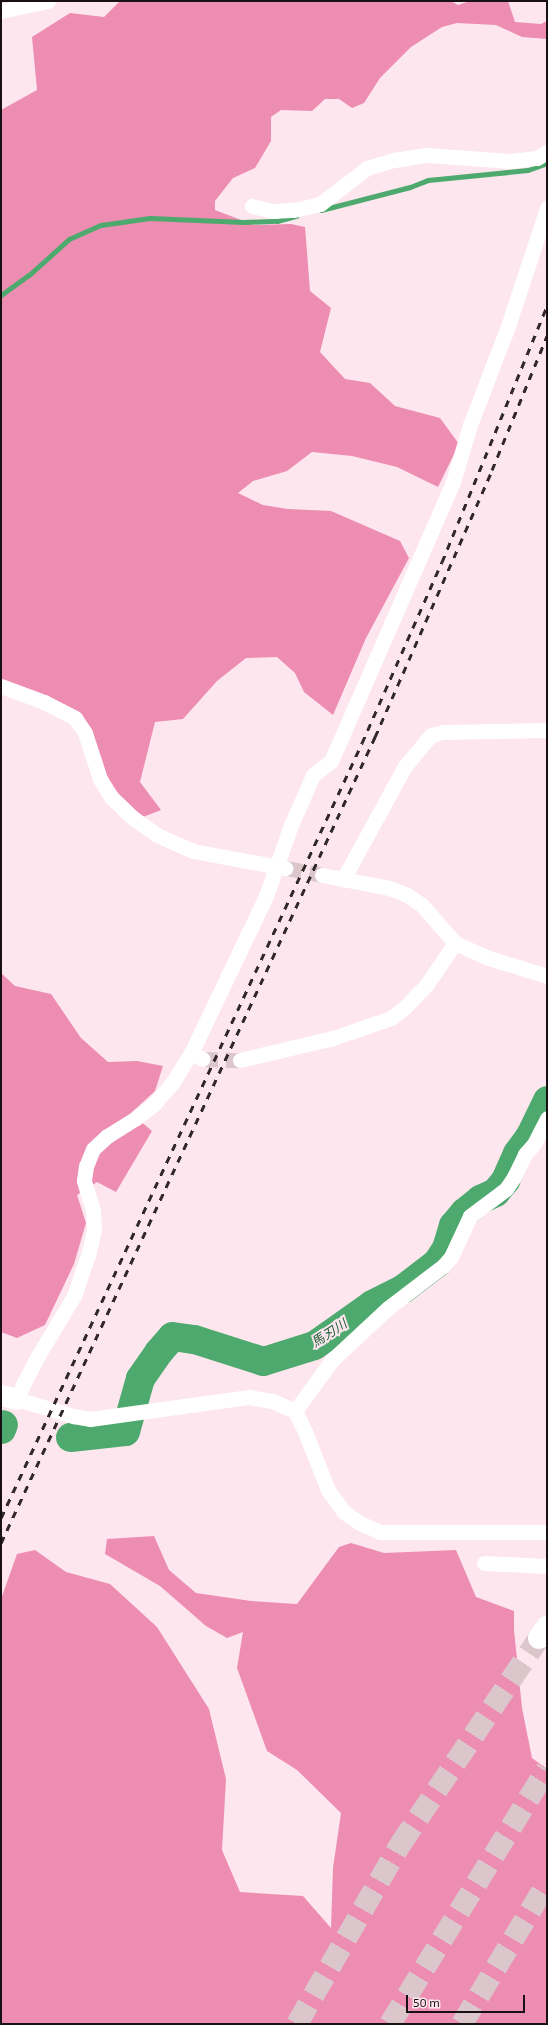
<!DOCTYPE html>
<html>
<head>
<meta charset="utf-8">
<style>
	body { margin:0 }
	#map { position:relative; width:548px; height:2025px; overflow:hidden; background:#fde6ed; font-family:"Exo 2","Noto Sans JP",sans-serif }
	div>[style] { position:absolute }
	.forest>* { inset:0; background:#ee8db2 }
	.stream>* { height:5px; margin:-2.5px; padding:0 2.5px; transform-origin:2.5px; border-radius:2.5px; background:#4ea96e }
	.river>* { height:29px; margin:-14.5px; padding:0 14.5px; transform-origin:14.5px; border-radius:14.5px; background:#4ea96e }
	.street-tunnel>* { height:15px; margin-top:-7.5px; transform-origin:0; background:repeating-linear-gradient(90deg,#dbc6cc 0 15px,transparent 0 23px) }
	.highway-tunnel>* { height:22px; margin-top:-11px; transform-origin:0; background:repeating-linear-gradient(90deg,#dbc6cc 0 22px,transparent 0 33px) }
	.street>* { height:15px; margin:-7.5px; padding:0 7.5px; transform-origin:7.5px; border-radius:7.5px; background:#fff }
	.secondary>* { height:21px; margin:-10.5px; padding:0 10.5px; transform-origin:10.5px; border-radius:10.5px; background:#fff }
	.highway>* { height:22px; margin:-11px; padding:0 11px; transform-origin:11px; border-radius:11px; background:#fff }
	.rail>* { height:3px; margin-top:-1.5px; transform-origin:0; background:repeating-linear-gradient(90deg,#30272a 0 7px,transparent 0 14px) }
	span { translate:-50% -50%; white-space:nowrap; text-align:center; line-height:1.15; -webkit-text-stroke:4px #fde6ed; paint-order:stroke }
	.water-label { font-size:13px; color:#1b5c35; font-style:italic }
	.frame { position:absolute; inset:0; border:2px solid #181013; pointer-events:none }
	.scale { position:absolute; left:406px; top:1995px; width:119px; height:18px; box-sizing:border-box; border:2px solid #181013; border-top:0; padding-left:5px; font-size:12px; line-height:14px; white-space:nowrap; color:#181013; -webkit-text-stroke:3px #fde6ed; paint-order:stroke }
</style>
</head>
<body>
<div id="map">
	<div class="forest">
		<i style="clip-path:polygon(120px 1px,451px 1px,458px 5px,470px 1px,508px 1px,515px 22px,541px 24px,547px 21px,547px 39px,522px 37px,496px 25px,457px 23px,442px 27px,411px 47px,380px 78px,364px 103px,352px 108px,339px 99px,325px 99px,312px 111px,281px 110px,271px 117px,271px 141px,255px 168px,233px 178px,215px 201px,215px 210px,254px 225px,291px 224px,305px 227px,310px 291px,331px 308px,320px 352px,345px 379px,370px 383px,395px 406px,440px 418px,459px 444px,438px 487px,397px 467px,352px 456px,312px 452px,287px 471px,253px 481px,238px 493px,263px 505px,288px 509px,331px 511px,400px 541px,409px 558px,366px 638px,333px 715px,304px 692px,295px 673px,277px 657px,246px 658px,217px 681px,183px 719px,155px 722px,140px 782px,161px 810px,143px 817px,108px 784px,82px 716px,1px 682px,1px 110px,37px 90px,32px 37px,70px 13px,104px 17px)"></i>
		<i style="clip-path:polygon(1px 973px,15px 986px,51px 994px,81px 1038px,108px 1062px,137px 1061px,163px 1066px,155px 1091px,131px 1113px,152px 1131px,116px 1192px,97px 1182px,77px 1195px,86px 1223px,74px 1264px,45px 1325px,17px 1338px,1px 1332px)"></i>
		<i style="clip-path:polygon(154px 1536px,169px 1570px,196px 1593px,251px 1601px,297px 1604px,339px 1547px,351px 1543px,384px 1553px,456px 1550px,476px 1597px,514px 1611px,514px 1630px,522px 1708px,532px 1758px,547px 1769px,547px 2024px,1px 2024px,1px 1599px,17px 1554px,35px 1550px,66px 1572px,110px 1584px,157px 1627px,209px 1709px,226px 1779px,222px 1850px,240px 1892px,303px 1896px,331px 1928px,333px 1868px,341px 1813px,297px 1770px,267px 1751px,237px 1668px,243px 1632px,227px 1638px,206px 1626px,160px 1586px,105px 1554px,107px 1539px)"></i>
	</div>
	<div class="stream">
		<i style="left:321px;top:210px;width:92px;rotate:-14.5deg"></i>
		<i style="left:410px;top:187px;width:19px;rotate:-21deg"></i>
		<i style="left:428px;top:180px;width:100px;rotate:-5.7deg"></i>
		<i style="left:528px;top:170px;width:20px;rotate:-20deg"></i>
		<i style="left:1px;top:295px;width:34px;rotate:-36deg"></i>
		<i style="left:29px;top:275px;width:54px;rotate:-42deg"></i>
		<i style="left:69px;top:239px;width:35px;rotate:-24deg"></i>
		<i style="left:101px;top:225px;width:49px;rotate:-8.1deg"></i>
		<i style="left:150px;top:218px;width:94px;rotate:2.4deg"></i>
		<i style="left:244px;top:222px;width:33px;rotate:-2deg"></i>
		<i style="left:277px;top:221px;width:20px;rotate:-15deg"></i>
	</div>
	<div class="river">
		<i style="left:1px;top:1429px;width:5px;rotate:-68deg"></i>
		<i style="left:70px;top:1437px;width:55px;rotate:-6.2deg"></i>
		<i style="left:125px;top:1431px;width:55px;rotate:-74.2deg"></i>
		<i style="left:140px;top:1378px;width:32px;rotate:-55deg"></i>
		<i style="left:158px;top:1352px;width:21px;rotate:-49deg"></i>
		<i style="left:172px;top:1336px;width:22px;rotate:8deg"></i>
		<i style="left:194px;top:1339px;width:72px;rotate:17.7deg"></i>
		<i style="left:263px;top:1361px;width:53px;rotate:-17.4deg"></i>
		<i style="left:314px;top:1345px;width:71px;rotate:-35.3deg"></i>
		<i style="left:372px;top:1304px;width:34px;rotate:-27deg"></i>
		<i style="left:402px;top:1289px;width:44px;rotate:-37.6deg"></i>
		<i style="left:437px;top:1262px;width:17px;rotate:-57deg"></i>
		<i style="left:446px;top:1248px;width:24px;rotate:-73deg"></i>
		<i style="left:453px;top:1225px;width:17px;rotate:-50deg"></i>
		<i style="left:464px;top:1212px;width:21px;rotate:-39deg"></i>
		<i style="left:480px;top:1199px;width:17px;rotate:-25deg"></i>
		<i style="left:495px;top:1192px;width:16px;rotate:-50deg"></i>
		<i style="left:505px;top:1180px;width:30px;rotate:-66deg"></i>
		<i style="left:517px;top:1153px;width:22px;rotate:-54deg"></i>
		<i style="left:530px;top:1135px;width:39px;rotate:-64deg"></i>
	</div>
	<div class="street-tunnel">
		<i style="left:287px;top:868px;width:36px;rotate:11deg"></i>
		<i style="left:203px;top:1059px;width:37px;rotate:2deg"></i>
	</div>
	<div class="highway-tunnel">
		<i style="left:297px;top:2024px;width:207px;rotate:-60.1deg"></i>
		<i style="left:400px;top:1845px;width:249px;rotate:-56.1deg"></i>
		<i style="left:390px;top:2024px;width:299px;rotate:-58.4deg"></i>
		<i style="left:462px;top:2024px;width:165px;rotate:-58.9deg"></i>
	</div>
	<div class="street">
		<i style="left:1px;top:11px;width:48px;rotate:-12deg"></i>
		<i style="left:252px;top:206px;width:21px;rotate:14deg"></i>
		<i style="left:272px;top:211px;width:22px;rotate:-3deg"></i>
		<i style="left:294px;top:210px;width:27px;rotate:-13deg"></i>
		<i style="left:320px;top:204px;width:59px;rotate:-37.5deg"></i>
		<i style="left:367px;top:168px;width:28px;rotate:-17deg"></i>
		<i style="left:394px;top:160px;width:33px;rotate:-9deg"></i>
		<i style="left:427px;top:155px;width:84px;rotate:4.1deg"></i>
		<i style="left:511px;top:161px;width:26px;rotate:-7deg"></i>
		<i style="left:537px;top:158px;width:12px;rotate:-31deg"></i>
		<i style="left:547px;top:208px;width:127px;rotate:108.3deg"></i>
		<i style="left:507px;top:329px;width:103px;rotate:111.1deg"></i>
		<i style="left:470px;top:425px;width:59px;rotate:106.6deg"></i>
		<i style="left:453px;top:482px;width:305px;rotate:113.6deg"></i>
		<i style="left:331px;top:761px;width:23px;rotate:142deg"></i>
		<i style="left:313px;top:775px;width:55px;rotate:113.7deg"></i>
		<i style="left:291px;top:825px;width:75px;rotate:109.4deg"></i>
		<i style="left:266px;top:896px;width:174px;rotate:115.5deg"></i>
		<i style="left:191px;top:1053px;width:34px;rotate:122deg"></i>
		<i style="left:173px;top:1082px;width:29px;rotate:131deg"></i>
		<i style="left:154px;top:1104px;width:23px;rotate:142deg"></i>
		<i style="left:136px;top:1118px;width:34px;rotate:148deg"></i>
		<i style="left:107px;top:1136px;width:19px;rotate:137deg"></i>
		<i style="left:93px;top:1149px;width:18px;rotate:112deg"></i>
		<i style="left:86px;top:1166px;width:15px;rotate:98deg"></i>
		<i style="left:84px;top:1181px;width:30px;rotate:73deg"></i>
		<i style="left:93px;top:1210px;width:20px;rotate:87deg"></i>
		<i style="left:94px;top:1230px;width:26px;rotate:103deg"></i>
		<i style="left:88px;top:1255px;width:43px;rotate:108.9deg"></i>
		<i style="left:74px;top:1296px;width:70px;rotate:121deg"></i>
		<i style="left:38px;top:1356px;width:30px;rotate:118deg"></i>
		<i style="left:24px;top:1382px;width:18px;rotate:112deg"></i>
		<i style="left:17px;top:1399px;width:59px;rotate:16.9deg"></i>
		<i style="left:73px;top:1416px;width:17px;rotate:10deg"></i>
		<i style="left:90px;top:1419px;width:161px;rotate:-7.9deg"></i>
		<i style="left:249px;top:1397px;width:23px;rotate:10deg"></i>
		<i style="left:272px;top:1401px;width:25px;rotate:23deg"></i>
		<i style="left:295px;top:1411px;width:25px;rotate:64deg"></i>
		<i style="left:306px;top:1434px;width:60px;rotate:68.6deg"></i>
		<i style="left:328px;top:1490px;width:27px;rotate:54deg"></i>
		<i style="left:344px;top:1512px;width:19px;rotate:35deg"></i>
		<i style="left:360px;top:1523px;width:22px;rotate:24deg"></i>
		<i style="left:380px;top:1532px;width:167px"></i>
		<i style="left:1px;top:686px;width:46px;rotate:20.4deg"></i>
		<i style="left:44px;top:702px;width:35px;rotate:27deg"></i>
		<i style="left:75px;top:718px;width:18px;rotate:56deg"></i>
		<i style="left:85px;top:733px;width:48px;rotate:71.9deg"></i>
		<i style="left:100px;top:779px;width:22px;rotate:58deg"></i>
		<i style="left:112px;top:798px;width:29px;rotate:44deg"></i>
		<i style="left:133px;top:818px;width:29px;rotate:35deg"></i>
		<i style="left:157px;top:835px;width:39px;rotate:24deg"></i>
		<i style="left:193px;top:851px;width:94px;rotate:10.5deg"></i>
		<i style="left:322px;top:875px;width:68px;rotate:11deg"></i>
		<i style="left:389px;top:888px;width:19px;rotate:21deg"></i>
		<i style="left:407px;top:895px;width:18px;rotate:34deg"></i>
		<i style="left:422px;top:905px;width:50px;rotate:49deg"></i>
		<i style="left:455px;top:943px;width:37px;rotate:24deg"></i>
		<i style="left:489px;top:958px;width:61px;rotate:17.2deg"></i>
		<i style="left:345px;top:880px;width:8px;rotate:-76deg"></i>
		<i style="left:347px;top:872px;width:121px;rotate:-61.3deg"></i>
		<i style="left:405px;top:766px;width:40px;rotate:-50deg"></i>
		<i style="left:431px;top:735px;width:12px;rotate:-14deg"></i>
		<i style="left:443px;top:732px;width:104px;rotate:-1.1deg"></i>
		<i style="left:191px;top:1053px;width:13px;rotate:27deg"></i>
		<i style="left:240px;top:1060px;width:96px;rotate:-13.3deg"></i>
		<i style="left:333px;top:1038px;width:61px;rotate:-19deg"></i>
		<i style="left:391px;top:1018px;width:18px;rotate:-38deg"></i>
		<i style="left:405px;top:1007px;width:32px;rotate:-46deg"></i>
		<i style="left:427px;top:984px;width:50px;rotate:-55.7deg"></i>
		<i style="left:295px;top:1411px;width:63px;rotate:-54deg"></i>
		<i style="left:332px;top:1360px;width:76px;rotate:-42.9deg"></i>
		<i style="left:388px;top:1308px;width:69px;rotate:-37.4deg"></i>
		<i style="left:443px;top:1266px;width:12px;rotate:-48deg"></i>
		<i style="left:451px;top:1257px;width:45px;rotate:-65.1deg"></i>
		<i style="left:470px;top:1216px;width:45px;rotate:-36.9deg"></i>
		<i style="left:506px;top:1189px;width:14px;rotate:-56deg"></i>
		<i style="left:514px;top:1177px;width:25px;rotate:-64deg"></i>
		<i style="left:525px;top:1154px;width:13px;rotate:-48deg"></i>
		<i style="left:534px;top:1144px;width:29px;rotate:-63deg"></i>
		<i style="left:484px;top:1563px;width:63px;rotate:2.7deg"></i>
	</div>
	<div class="secondary">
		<i style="left:1px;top:1395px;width:16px;rotate:14deg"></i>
	</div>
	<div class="highway">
		<i style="left:539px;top:1638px;width:14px;rotate:-54deg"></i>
	</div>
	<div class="rail">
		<i style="left:1px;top:1518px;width:855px;rotate:-65.02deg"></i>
		<i style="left:362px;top:743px;width:198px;rotate:-66.2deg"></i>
		<i style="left:442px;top:562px;width:277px;rotate:-67.7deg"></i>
		<i style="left:1px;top:1543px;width:889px;rotate:-65.11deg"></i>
		<i style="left:375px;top:737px;width:292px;rotate:-66.3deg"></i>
		<i style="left:492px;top:470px;width:145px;rotate:-67.7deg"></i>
	</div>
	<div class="water-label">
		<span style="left:329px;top:1333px;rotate:-33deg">馬刃川</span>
	</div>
	<div class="frame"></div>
	<div class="scale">50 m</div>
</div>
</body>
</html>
